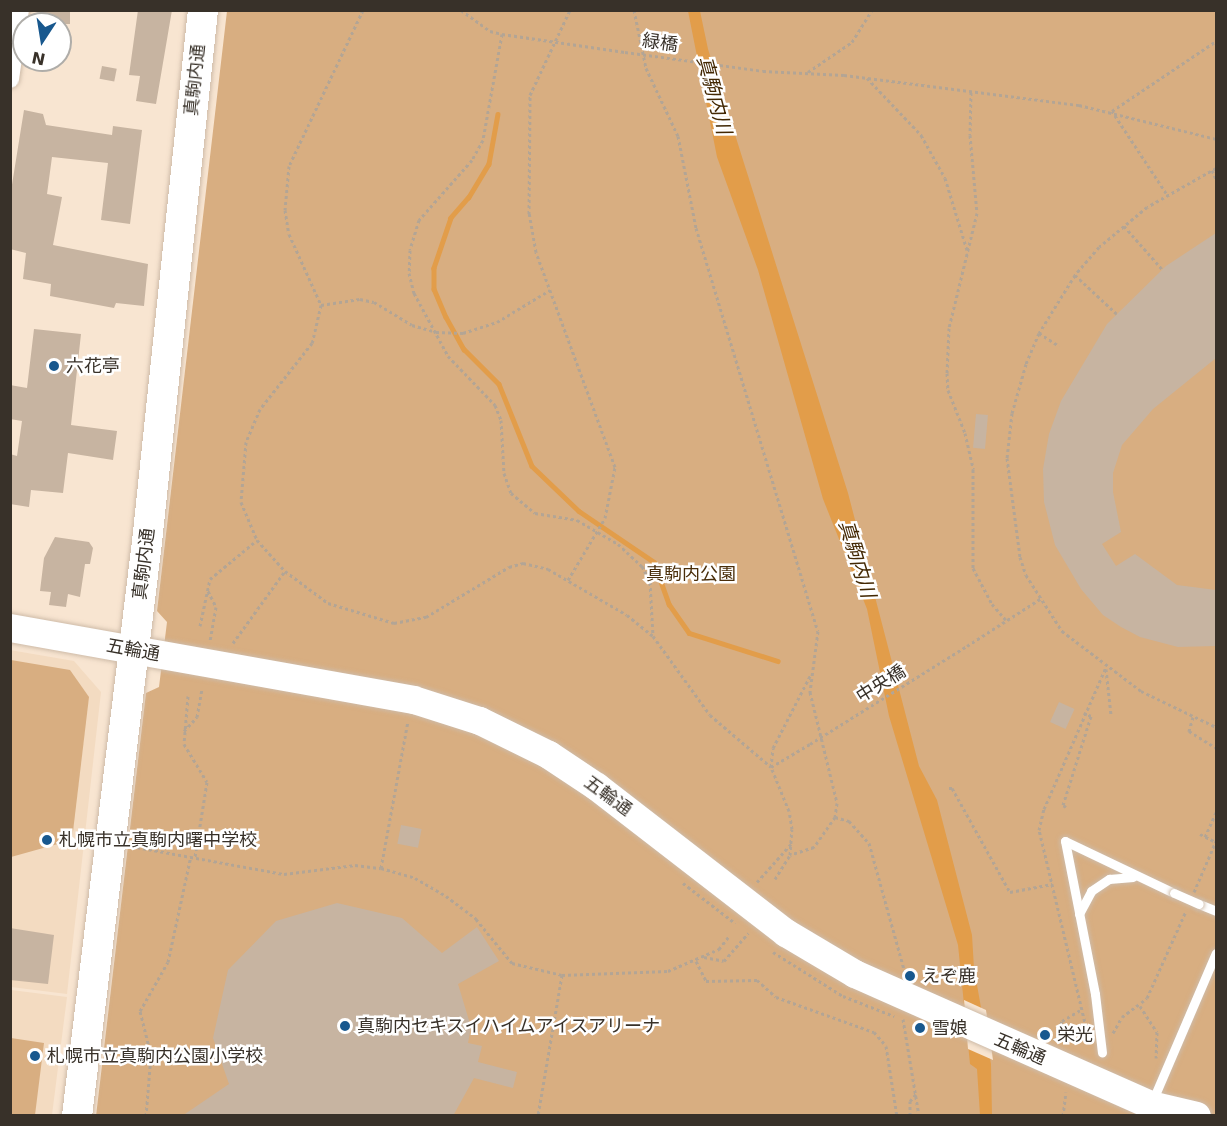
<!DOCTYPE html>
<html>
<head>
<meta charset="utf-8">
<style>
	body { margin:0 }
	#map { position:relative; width:1227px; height:1126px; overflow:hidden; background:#f8e5d1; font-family:"DejaVu Sans","Noto Sans JP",sans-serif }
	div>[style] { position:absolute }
	.built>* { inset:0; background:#f3dbc1 }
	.green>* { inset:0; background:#d8ae81 }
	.water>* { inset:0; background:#e29d4a }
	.pier>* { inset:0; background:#f8e5d1 }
	.stream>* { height:4.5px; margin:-2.25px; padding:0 2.25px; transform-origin:2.25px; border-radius:2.25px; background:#e29d4a }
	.building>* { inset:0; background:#c7b4a1; transform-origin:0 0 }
	.path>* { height:3px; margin-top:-1.5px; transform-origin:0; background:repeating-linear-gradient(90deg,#b3a595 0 3px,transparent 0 6px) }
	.roads { filter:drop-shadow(0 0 2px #cebba8) drop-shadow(0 0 2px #cebba8) }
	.service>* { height:9px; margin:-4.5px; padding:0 4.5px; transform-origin:4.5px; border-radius:4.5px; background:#fff }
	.minor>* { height:18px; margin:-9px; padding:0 9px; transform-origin:9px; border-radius:9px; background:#fff }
	.primary>* { height:28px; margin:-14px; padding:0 14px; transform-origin:14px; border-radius:14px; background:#fff }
	.trunk>* { height:30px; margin:-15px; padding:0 15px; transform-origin:15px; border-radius:15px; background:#fff }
	.path-bridge>* { height:3px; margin-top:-1.5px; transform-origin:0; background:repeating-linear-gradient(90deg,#b3a595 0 3px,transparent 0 6px) }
	.bridges { filter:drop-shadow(0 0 2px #cebba8) drop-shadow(0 0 2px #cebba8) }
	.service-bridge>* { height:9px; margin:-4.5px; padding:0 4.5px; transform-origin:4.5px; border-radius:4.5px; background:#fff }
	.dots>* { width:16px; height:16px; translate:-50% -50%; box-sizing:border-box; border:3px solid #fff; border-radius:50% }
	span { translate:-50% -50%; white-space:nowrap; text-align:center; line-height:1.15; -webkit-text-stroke:5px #fff; paint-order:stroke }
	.street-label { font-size:18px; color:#383129 }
	.poi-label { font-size:18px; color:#383129 }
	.left { translate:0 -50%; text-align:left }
	.park-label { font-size:18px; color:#4a2e0a }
	.water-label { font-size:20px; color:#432803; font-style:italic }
	.frame { position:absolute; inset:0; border:12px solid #383129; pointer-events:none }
	.north { position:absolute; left:12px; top:12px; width:60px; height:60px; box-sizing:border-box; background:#fff; border:2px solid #afada9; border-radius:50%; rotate:192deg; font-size:16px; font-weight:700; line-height:24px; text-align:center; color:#383129 }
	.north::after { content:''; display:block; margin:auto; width:21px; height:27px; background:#18588e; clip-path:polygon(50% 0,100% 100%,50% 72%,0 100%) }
</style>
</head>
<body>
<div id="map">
	<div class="built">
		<i style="clip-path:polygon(10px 650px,74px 661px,101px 692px,67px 994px,11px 987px)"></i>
		<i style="clip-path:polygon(11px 990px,67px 997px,52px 1115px,11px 1116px)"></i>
	</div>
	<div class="green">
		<i style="clip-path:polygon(227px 11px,1216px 11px,1216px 1115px,96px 1116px,146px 693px,159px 687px,167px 622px,157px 611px)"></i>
		<i style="clip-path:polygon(11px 660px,70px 670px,89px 697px,72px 840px,11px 857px)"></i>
		<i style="clip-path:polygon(11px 1038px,44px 1043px,35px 1115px,11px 1115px)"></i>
	</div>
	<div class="water">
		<i style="clip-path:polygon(688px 11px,700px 11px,708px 49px,848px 493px,919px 766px,937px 800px,972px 935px,974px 968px,991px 1064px,992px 1115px,980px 1115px,977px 1069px,970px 1064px,958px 945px,889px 716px,867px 609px,823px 499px,758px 270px,717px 157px)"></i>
	</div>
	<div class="pier">
		<i style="clip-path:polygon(964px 1000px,986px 1010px,993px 1060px,968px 1049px)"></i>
	</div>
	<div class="stream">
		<i style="left:498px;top:114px;width:51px;rotate:100.2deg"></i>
		<i style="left:489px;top:164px;width:39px;rotate:121deg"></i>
		<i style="left:469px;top:197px;width:28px;rotate:131deg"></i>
		<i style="left:451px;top:218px;width:53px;rotate:108.8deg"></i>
		<i style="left:434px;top:268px;width:21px;rotate:90deg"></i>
		<i style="left:434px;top:289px;width:30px;rotate:67deg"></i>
		<i style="left:446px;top:317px;width:37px;rotate:61deg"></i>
		<i style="left:464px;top:349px;width:49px;rotate:45deg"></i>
		<i style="left:499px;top:384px;width:88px;rotate:68.1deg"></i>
		<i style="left:532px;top:466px;width:65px;rotate:43.8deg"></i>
		<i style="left:579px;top:511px;width:91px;rotate:34.2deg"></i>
		<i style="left:654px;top:562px;width:45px;rotate:70.3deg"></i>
		<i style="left:669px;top:604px;width:35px;rotate:55deg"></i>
		<i style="left:689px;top:633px;width:93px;rotate:17.5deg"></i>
	</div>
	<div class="building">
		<i style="left:40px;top:10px;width:30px;height:14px"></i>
		<i style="clip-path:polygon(138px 10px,172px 10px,156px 104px,136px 101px,140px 76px,129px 75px)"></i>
		<i style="left:102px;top:66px;width:15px;height:13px;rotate:11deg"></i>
		<i style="clip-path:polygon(24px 110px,43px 114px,46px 125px,112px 135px,113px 126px,142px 130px,130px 224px,101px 220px,108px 163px,52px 157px,47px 194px,62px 197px,53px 245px,148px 264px,144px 306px,116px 303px,114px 308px,50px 296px,51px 284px,23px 279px,26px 253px,10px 249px,10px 197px)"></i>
		<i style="clip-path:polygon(1216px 233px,1216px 358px,1153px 409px,1122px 445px,1113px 473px,1113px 492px,1121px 532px,1102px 544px,1116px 566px,1135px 554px,1177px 585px,1216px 590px,1216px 646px,1178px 647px,1140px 637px,1121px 627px,1103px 615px,1081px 589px,1055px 545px,1044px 502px,1043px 469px,1049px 434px,1061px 401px,1107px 324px,1166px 266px)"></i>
		<i style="clip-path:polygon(34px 329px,81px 334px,71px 425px,117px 431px,113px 460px,68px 453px,63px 493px,31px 490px,29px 507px,10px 504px,10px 454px,17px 456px,22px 421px,10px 419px,10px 385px,27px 388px)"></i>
		<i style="left:976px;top:414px;width:12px;height:34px;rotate:5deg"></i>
		<i style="clip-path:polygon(55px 537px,89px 542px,93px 548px,90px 564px,85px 564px,80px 597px,68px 594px,66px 607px,49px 605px,51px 592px,40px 591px,44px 558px)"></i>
		<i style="left:1059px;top:702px;width:17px;height:22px;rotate:24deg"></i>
		<i style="left:401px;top:825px;width:21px;height:19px;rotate:11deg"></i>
		<i style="clip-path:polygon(337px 903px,402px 918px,442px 953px,477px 927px,499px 961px,458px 984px,471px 1027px,468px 1043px,482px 1046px,478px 1062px,517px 1072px,513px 1088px,474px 1078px,453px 1116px,182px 1116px,229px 1084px,213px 1038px,228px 970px,276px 921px)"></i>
		<i style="clip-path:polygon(10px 928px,54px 935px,48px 984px,10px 980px)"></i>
	</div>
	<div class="path">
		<i style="left:363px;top:10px;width:173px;rotate:115.4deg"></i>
		<i style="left:289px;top:166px;width:44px;rotate:95.2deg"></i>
		<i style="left:285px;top:210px;width:24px;rotate:81deg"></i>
		<i style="left:289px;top:234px;width:78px;rotate:65.7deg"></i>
		<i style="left:321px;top:305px;width:39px;rotate:103deg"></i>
		<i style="left:312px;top:343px;width:84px;rotate:128.2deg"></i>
		<i style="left:260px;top:409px;width:36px;rotate:113deg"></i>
		<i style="left:246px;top:442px;width:60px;rotate:94.8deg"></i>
		<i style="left:241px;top:502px;width:41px;rotate:67.2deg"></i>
		<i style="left:257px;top:540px;width:42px;rotate:47.9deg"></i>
		<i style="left:285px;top:571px;width:54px;rotate:36.7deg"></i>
		<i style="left:328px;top:603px;width:69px;rotate:16.9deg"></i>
		<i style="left:394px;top:623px;width:33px;rotate:-11deg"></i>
		<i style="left:426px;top:617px;width:97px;rotate:-31.1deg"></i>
		<i style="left:509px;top:567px;width:15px;rotate:-16deg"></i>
		<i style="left:523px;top:563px;width:26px;rotate:13deg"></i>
		<i style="left:548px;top:569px;width:91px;rotate:30.2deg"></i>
		<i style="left:627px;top:615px;width:33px;rotate:39deg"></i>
		<i style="left:653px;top:636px;width:97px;rotate:54.2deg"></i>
		<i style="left:710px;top:715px;width:80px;rotate:40.4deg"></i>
		<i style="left:771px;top:767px;width:45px;rotate:-30.5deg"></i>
		<i style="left:461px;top:10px;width:36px;rotate:36deg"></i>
		<i style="left:490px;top:31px;width:12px;rotate:14deg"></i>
		<i style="left:502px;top:34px;width:124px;rotate:8.3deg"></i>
		<i style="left:634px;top:10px;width:59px;rotate:78.3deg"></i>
		<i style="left:646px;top:68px;width:75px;rotate:64.8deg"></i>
		<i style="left:678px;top:136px;width:94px;rotate:78.9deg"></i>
		<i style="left:696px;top:228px;width:421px;rotate:73.2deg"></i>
		<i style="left:818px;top:631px;width:62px;rotate:97.5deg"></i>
		<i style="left:810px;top:692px;width:114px;rotate:76.3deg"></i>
		<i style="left:837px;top:803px;width:14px;rotate:98deg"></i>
		<i style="left:835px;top:817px;width:37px;rotate:125deg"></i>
		<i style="left:814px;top:847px;width:25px;rotate:162deg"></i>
		<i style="left:502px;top:34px;width:108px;rotate:100.2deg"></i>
		<i style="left:483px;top:140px;width:23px;rotate:119deg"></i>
		<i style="left:472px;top:160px;width:80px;rotate:131.5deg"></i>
		<i style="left:419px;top:220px;width:31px;rotate:107deg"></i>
		<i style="left:410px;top:250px;width:23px;rotate:92deg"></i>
		<i style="left:409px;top:273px;width:21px;rotate:76deg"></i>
		<i style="left:414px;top:293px;width:72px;rotate:61.6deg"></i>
		<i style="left:448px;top:356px;width:68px;rotate:46.2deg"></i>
		<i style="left:495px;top:405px;width:16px;rotate:68deg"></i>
		<i style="left:501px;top:420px;width:53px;rotate:86.8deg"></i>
		<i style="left:504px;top:473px;width:21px;rotate:71deg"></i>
		<i style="left:511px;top:493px;width:31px;rotate:40deg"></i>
		<i style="left:535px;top:513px;width:43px;rotate:9.5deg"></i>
		<i style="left:577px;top:520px;width:48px;rotate:30.3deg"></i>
		<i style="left:618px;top:544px;width:33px;rotate:43deg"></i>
		<i style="left:642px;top:566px;width:18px;rotate:63deg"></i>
		<i style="left:650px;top:582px;width:54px;rotate:86.8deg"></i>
		<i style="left:763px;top:71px;width:81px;rotate:2.8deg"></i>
		<i style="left:844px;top:75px;width:237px;rotate:7.3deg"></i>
		<i style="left:1079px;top:105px;width:141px;rotate:13.9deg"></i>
		<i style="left:808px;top:72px;width:53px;rotate:-34.3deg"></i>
		<i style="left:852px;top:42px;width:38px;rotate:-58deg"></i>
		<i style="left:867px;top:78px;width:79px;rotate:46.5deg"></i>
		<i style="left:921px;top:135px;width:49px;rotate:60.8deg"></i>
		<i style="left:945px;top:178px;width:78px;rotate:73deg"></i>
		<i style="left:971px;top:92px;width:43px;rotate:91.3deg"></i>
		<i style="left:970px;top:135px;width:78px;rotate:84.9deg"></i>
		<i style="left:977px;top:213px;width:118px;rotate:103.7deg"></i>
		<i style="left:949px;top:328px;width:45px;rotate:92.5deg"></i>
		<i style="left:947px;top:373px;width:17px;rotate:87deg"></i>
		<i style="left:948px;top:390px;width:46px;rotate:68.4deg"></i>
		<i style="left:965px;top:433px;width:37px;rotate:77deg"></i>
		<i style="left:973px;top:469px;width:99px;rotate:90deg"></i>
		<i style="left:973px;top:568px;width:41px;rotate:62.2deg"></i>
		<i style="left:992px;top:604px;width:21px;rotate:49deg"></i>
		<i style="left:1216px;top:168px;width:79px;rotate:150.5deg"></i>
		<i style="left:1147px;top:207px;width:62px;rotate:140.2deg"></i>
		<i style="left:1099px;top:247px;width:37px;rotate:131deg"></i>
		<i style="left:1075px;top:275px;width:68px;rotate:121.8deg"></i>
		<i style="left:1039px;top:333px;width:34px;rotate:113deg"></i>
		<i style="left:1026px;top:364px;width:51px;rotate:105.9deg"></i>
		<i style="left:1012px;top:413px;width:45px;rotate:96.3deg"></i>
		<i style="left:1007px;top:458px;width:100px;rotate:82.5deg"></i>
		<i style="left:1020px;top:557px;width:19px;rotate:72deg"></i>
		<i style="left:1026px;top:575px;width:67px;rotate:57.3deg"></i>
		<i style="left:1062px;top:631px;width:99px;rotate:37.2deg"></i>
		<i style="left:1141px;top:691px;width:83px;rotate:25.6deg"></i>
		<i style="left:1212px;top:170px;width:10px;rotate:66deg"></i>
		<i style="left:1166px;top:193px;width:98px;rotate:-123.4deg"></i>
		<i style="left:1112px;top:111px;width:125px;rotate:-33.9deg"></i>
		<i style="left:1124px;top:226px;width:57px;rotate:48.5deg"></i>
		<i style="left:1075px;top:275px;width:57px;rotate:42.9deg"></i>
		<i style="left:321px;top:305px;width:39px;rotate:-9deg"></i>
		<i style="left:360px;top:299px;width:14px;rotate:12deg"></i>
		<i style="left:374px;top:302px;width:44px;rotate:31.2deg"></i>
		<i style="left:412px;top:325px;width:25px;rotate:16deg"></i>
		<i style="left:436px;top:332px;width:27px;rotate:2deg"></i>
		<i style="left:463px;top:333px;width:36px;rotate:-18deg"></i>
		<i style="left:497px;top:322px;width:62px;rotate:-31.1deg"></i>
		<i style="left:1039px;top:333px;width:24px;rotate:33deg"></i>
		<i style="left:568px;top:580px;width:72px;rotate:-59.2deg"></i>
		<i style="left:605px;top:518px;width:52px;rotate:-78.9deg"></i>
		<i style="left:615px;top:467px;width:229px;rotate:-110.2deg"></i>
		<i style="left:536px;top:252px;width:39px;rotate:-100deg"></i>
		<i style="left:529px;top:214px;width:119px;rotate:-89.5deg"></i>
		<i style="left:530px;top:95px;width:94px;rotate:-64.8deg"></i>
		<i style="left:208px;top:591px;width:18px;rotate:63deg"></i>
		<i style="left:216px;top:607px;width:34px;rotate:100deg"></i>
		<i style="left:200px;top:626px;width:48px;rotate:-78deg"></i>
		<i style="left:210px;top:579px;width:61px;rotate:-39.7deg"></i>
		<i style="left:233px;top:643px;width:89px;rotate:-54.2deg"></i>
		<i style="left:967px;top:646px;width:87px;rotate:-32.8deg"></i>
		<i style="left:1106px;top:669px;width:46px;rotate:83.8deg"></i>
		<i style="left:188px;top:696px;width:48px;rotate:94.8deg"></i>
		<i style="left:184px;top:744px;width:44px;rotate:58.8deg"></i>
		<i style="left:207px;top:782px;width:76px;rotate:99.1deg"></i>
		<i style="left:1193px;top:717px;width:15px;rotate:106deg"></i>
		<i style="left:1189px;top:731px;width:32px;rotate:32deg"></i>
		<i style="left:184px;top:731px;width:19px;rotate:-47deg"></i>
		<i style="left:197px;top:717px;width:29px;rotate:-80deg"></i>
		<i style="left:949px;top:788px;width:3px"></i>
		<i style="left:952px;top:788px;width:119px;rotate:60.9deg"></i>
		<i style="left:1010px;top:892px;width:43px;rotate:-10.8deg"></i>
		<i style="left:1066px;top:807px;width:4px;rotate:-146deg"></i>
		<i style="left:1063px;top:805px;width:93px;rotate:-72.5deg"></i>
		<i style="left:1091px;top:716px;width:8px;rotate:-157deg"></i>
		<i style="left:835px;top:817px;width:15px;rotate:16deg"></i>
		<i style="left:849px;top:821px;width:30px;rotate:48deg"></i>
		<i style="left:869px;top:843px;width:135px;rotate:74.5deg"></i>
		<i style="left:1200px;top:834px;width:18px;rotate:27deg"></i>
		<i style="left:1205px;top:837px;width:27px;rotate:-66deg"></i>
		<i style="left:131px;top:846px;width:156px;rotate:10.4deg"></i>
		<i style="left:284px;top:874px;width:72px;rotate:-7.2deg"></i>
		<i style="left:355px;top:865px;width:26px;rotate:7deg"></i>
		<i style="left:381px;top:868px;width:35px;rotate:16deg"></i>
		<i style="left:415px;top:878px;width:36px;rotate:30deg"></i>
		<i style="left:446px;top:896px;width:38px;rotate:37deg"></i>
		<i style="left:476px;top:919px;width:57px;rotate:50.7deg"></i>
		<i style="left:512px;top:963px;width:51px;rotate:13.5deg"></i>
		<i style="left:562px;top:975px;width:143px;rotate:99.7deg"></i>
		<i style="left:381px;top:868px;width:149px;rotate:-79.6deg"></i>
		<i style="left:775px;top:879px;width:28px;rotate:-58deg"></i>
		<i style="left:790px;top:855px;width:26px;rotate:-86deg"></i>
		<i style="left:792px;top:829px;width:18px;rotate:-99deg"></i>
		<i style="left:789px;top:811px;width:48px;rotate:-112.2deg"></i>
		<i style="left:771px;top:767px;width:19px;rotate:-84deg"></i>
		<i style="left:773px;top:748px;width:83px;rotate:-62.8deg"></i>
		<i style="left:757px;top:882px;width:51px;rotate:-48.2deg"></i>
		<i style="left:683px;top:883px;width:66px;rotate:37.6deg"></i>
		<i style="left:1194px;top:892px;width:56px;rotate:-66.7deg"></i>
		<i style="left:773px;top:952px;width:83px;rotate:32.2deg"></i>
		<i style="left:843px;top:996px;width:55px;rotate:21.4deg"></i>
		<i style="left:704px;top:957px;width:20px;rotate:11deg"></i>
		<i style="left:724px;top:961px;width:37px;rotate:-49deg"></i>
		<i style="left:696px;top:961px;width:22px;rotate:63deg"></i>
		<i style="left:706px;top:981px;width:51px;rotate:-1.1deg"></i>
		<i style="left:757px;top:980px;width:25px;rotate:42deg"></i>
		<i style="left:776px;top:997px;width:104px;rotate:19.7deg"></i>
		<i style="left:874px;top:1032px;width:18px;rotate:49deg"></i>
		<i style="left:886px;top:1046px;width:71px;rotate:81.1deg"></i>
		<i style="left:562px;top:975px;width:106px;rotate:-2.2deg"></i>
		<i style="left:668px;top:971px;width:56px;rotate:-23.3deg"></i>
		<i style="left:719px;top:949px;width:16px;rotate:-52deg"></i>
		<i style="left:1140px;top:1006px;width:31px;rotate:57deg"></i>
		<i style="left:1157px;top:1032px;width:26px;rotate:92deg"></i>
		<i style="left:903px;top:1019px;width:98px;rotate:80.6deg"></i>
		<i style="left:1086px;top:1027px;width:203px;rotate:-103.4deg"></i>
		<i style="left:1039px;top:830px;width:22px;rotate:-77deg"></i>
		<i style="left:1044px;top:809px;width:155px;rotate:-66.4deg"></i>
		<i style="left:1113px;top:1033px;width:18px;rotate:-61deg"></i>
		<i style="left:1122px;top:1017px;width:31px;rotate:-37deg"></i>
		<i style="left:1147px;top:998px;width:95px;rotate:-65.9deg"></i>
		<i style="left:1055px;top:1041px;width:21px;rotate:-71deg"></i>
		<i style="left:1062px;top:1021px;width:21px;rotate:-31deg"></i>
		<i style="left:146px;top:1116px;width:61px;rotate:-85.3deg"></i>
		<i style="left:151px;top:1055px;width:45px;rotate:-104deg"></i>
		<i style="left:140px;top:1011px;width:56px;rotate:-60.3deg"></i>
		<i style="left:168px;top:962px;width:108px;rotate:-77.8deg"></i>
		<i style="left:910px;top:1116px;width:15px;rotate:-90deg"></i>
		<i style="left:910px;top:1101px;width:9px;rotate:-49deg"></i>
		<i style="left:1063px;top:1116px;width:24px;rotate:-83deg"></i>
	</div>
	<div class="roads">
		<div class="service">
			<i style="left:1065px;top:841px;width:156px;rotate:78.9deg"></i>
			<i style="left:1095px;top:994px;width:59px;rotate:83.2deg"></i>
			<i style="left:1065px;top:841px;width:121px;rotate:25.5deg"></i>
			<i style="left:1199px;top:904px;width:18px;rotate:22deg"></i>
			<i style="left:1079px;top:914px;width:26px;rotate:-62deg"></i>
			<i style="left:1091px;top:891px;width:22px;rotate:-34deg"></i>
			<i style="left:1109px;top:879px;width:24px;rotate:-5deg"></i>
			<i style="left:1152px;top:1102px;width:162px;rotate:-66.8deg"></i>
		</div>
		<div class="minor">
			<i style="left:10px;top:79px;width:70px;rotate:-81.8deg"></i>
		</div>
		<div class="primary">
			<i style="left:10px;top:628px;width:410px;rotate:10.1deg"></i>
			<i style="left:414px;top:700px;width:69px;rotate:17.7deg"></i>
			<i style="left:480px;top:721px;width:77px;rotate:26.2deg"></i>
			<i style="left:549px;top:755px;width:58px;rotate:33.7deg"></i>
			<i style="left:597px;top:787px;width:239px;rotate:37.7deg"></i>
			<i style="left:786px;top:933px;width:80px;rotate:30.7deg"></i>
			<i style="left:855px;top:974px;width:323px;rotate:23.9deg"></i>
			<i style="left:1150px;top:1105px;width:48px;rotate:13.2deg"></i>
		</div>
		<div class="trunk">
			<i style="left:77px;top:1116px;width:578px;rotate:-83.05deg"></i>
			<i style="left:147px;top:542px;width:535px;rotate:-83.99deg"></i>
		</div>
	</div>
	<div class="path-bridge">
		<i style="left:625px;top:52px;width:139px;rotate:7.8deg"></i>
		<i style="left:810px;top:744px;width:185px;rotate:-32deg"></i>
	</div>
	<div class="bridges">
		<div class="service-bridge">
			<i style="left:1174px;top:893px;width:27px;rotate:24deg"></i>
		</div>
	</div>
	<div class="dots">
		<i style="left:54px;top:366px;background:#18588e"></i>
		<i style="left:47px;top:840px;background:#18588e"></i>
		<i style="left:910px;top:976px;background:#18588e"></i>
		<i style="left:345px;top:1026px;background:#18588e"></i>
		<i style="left:920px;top:1028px;background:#18588e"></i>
		<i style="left:1045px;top:1035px;background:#18588e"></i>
		<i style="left:35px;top:1056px;background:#18588e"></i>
	</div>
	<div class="street-label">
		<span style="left:660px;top:43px;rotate:8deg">緑橋</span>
		<span style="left:195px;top:80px;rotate:-84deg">真駒内通</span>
		<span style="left:144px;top:564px;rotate:-83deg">真駒内通</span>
		<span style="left:133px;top:650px;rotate:10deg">五輪通</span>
		<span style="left:881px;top:684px;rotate:-32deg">中央橋</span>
		<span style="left:608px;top:796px;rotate:36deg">五輪通</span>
		<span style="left:1020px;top:1049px;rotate:23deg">五輪通</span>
	</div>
	<div class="poi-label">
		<span class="left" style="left:66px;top:366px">六花亭</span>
		<span class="left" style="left:59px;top:840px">札幌市立真駒内曙中学校</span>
		<span class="left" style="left:922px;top:976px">えぞ鹿</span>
		<span class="left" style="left:357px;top:1026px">真駒内セキスイハイムアイスアリーナ</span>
		<span class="left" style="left:932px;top:1028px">雪娘</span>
		<span class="left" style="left:1057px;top:1035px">栄光</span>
		<span class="left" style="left:47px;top:1056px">札幌市立真駒内公園小学校</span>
	</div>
	<div class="park-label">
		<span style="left:691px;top:574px">真駒内公園</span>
	</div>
	<div class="water-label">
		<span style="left:714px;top:95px;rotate:75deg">真駒内川</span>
		<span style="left:857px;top:559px;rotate:73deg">真駒内川</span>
	</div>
	<div class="frame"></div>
	<div class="north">N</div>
</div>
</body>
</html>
